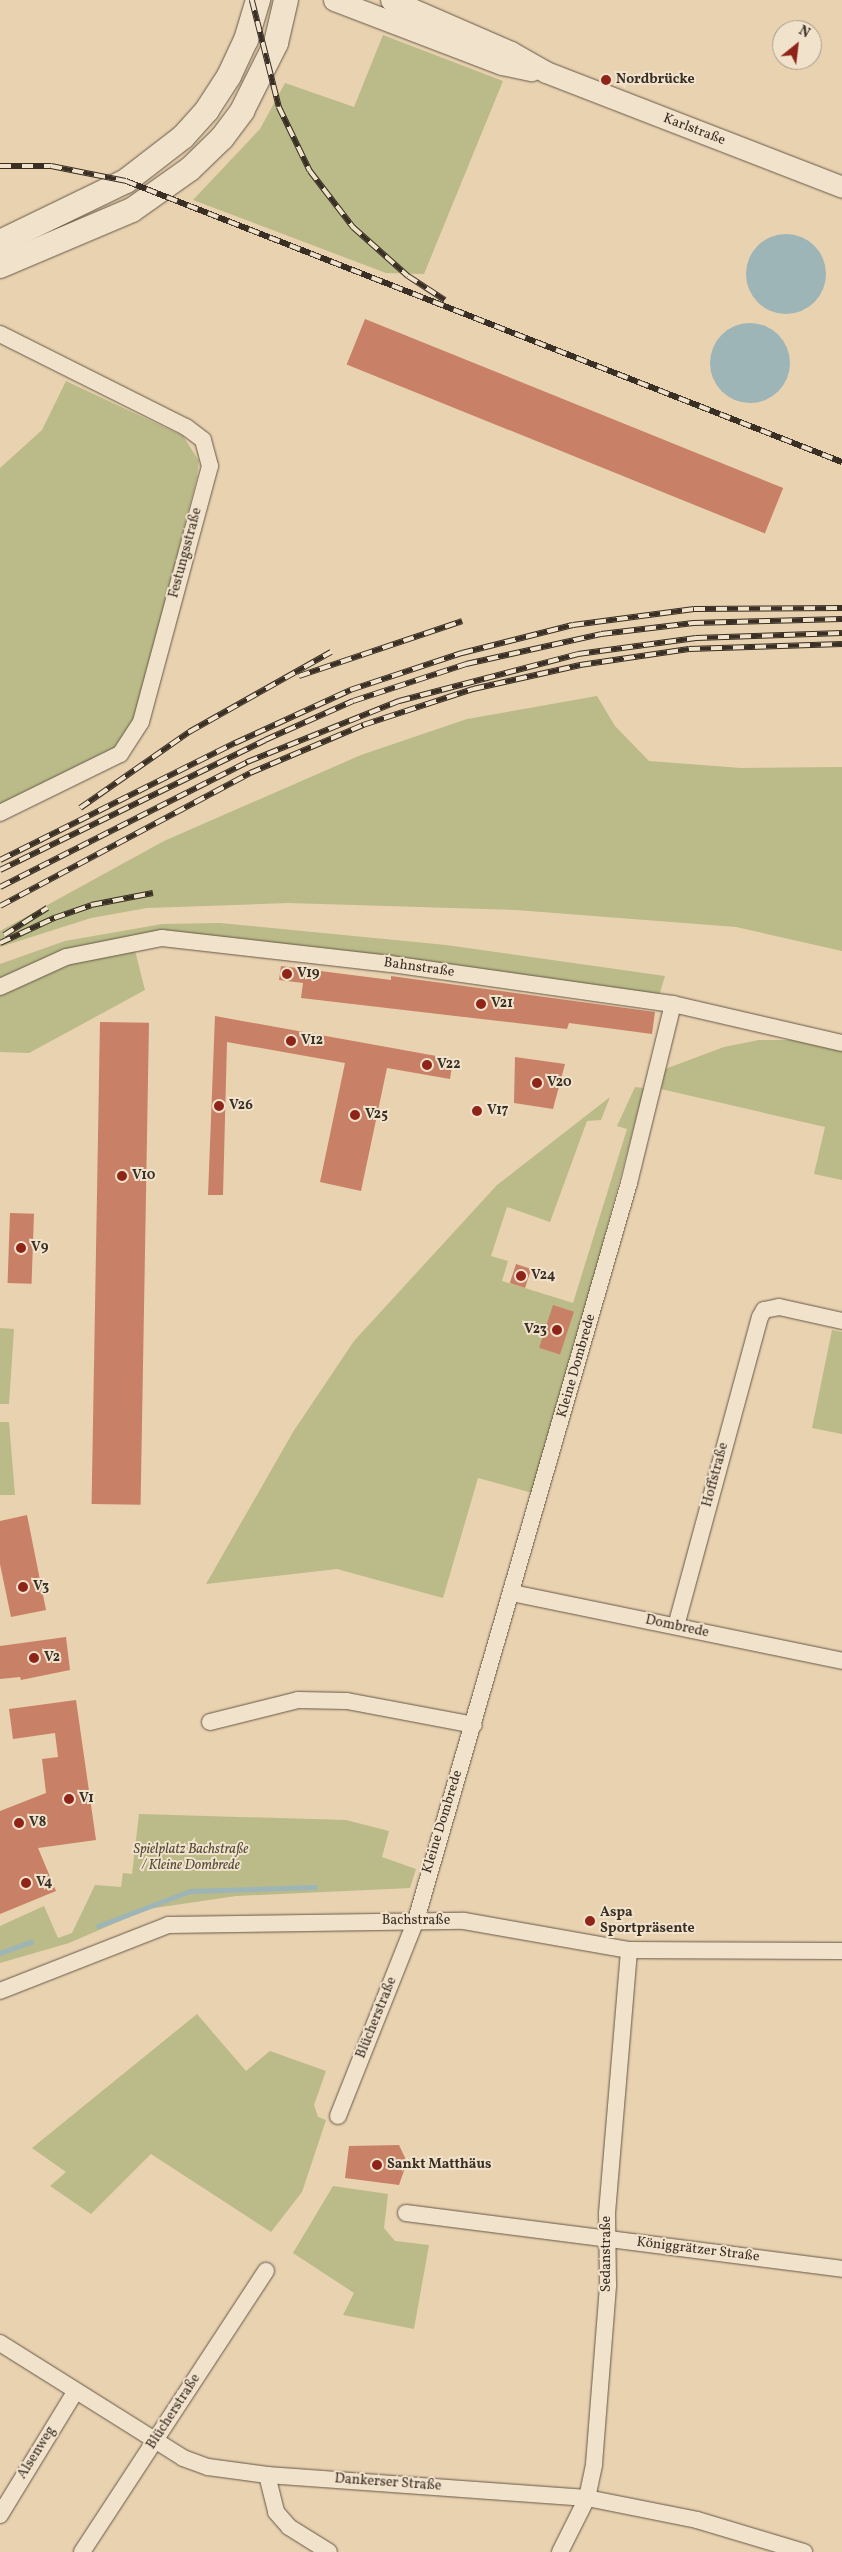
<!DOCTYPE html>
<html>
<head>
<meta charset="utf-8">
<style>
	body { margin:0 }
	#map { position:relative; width:842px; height:2552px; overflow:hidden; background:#e9d2b0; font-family:Vollkorn,serif }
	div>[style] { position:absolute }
	.green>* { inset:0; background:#babb88 }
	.water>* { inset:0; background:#9db5b7 }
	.round { border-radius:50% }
	.stream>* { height:4.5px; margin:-2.25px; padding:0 2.25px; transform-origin:2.25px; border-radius:2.25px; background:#9db5b7 }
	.building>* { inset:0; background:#c88067; transform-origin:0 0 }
	.roads { filter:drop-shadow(0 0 1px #655847) drop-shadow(0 0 1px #655847) }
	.minor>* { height:16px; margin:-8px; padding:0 8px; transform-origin:8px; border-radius:8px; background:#f1e2cc }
	.tertiary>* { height:21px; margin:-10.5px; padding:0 10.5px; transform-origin:10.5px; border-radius:10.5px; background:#f1e2cc }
	.secondary>* { height:24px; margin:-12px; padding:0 12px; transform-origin:12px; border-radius:12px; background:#f1e2cc }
	.rail>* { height:5.5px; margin-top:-2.75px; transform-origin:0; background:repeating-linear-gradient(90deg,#f1e2cc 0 11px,#392f24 0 22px); box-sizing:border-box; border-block:1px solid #392f24 }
	.dots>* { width:14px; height:14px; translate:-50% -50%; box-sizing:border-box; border:2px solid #f1e2cc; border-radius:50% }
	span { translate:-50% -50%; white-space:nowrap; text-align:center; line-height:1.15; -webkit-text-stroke:4px #f1e2cc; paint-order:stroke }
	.poi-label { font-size:14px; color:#392f24; font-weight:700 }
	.left { translate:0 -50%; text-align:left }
	.right { translate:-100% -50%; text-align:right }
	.street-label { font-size:14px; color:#392f24 }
	.park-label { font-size:14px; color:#534b38; font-style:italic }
	.north { position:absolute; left:772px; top:20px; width:50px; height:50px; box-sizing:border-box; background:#f1e2cc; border:1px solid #a79a89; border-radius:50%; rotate:29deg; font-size:14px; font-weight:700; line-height:20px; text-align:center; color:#392f24 }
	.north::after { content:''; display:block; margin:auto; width:18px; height:22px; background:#8f2418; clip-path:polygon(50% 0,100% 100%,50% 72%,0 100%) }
</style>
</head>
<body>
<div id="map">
	<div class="green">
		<i style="clip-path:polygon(383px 35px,503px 81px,424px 274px,386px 273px,193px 200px,260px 129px,285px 83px,354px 107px)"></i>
		<i style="clip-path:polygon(66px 381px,183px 436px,199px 461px,197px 477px,135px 719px,121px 743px,106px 758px,0 809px,0 468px,42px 430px)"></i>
		<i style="clip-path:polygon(597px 696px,615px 726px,649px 761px,741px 768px,842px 767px,842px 951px,736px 927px,516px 910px,288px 903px,147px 908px,91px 918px,0 947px,0 931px,164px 841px,361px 755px,467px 719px)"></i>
		<i style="clip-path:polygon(220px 923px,446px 945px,665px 976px,659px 996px,176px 932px,131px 935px,145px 990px,29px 1053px,0 1052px,0 964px,65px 941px,162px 924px)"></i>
		<i style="clip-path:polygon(759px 1040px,790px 1040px,842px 1049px,842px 1180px,814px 1174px,825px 1127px,661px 1089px,665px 1069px,724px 1047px)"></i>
		<i style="clip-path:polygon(635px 1087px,644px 1088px,536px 1494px,478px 1478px,443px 1598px,337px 1569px,206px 1584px,293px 1432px,354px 1341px,497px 1185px,610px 1097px,601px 1120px,587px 1121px,550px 1222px,507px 1207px,491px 1256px,508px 1261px,502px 1281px,573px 1303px,627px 1129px,617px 1126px)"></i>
		<i style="clip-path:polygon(0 1328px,14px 1329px,9px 1404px,0 1404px)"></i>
		<i style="clip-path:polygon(832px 1330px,842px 1332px,842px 1434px,812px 1428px)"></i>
		<i style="clip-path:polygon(0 1422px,9px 1422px,15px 1495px,0 1495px)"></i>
		<i style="clip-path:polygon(139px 1814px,346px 1820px,389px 1831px,382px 1857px,416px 1869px,410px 1888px,236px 1896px,148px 1909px,69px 1943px,0 1963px,0 1926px,44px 1906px,58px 1938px,72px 1933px,95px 1885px,121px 1887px,123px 1873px,132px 1874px)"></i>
		<i style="clip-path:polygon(197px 2014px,246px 2071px,270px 2051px,326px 2071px,314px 2105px,318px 2117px,326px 2120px,302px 2192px,271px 2232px,151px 2154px,91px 2214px,50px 2186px,66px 2172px,32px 2148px)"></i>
		<i style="clip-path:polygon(333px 2186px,388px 2194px,384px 2228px,395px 2241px,429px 2245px,414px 2329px,343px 2315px,354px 2293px,293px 2253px)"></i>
	</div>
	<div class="water">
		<i class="round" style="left:746px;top:234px;width:80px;height:80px"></i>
		<i class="round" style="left:710px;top:323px;width:80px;height:80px"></i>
	</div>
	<div class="stream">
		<i style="left:98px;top:1926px;width:98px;rotate:-20.8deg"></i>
		<i style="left:190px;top:1891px;width:125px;rotate:-1.8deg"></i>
		<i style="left:0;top:1953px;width:33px;rotate:-20deg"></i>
	</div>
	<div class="building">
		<i style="left:365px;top:319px;width:451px;height:49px;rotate:22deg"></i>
		<i style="clip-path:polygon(281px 966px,391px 980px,391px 976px,655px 1012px,652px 1034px,569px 1023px,567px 1029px,301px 998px,303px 983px,279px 980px)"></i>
		<i style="clip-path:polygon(215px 1016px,453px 1059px,450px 1079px,387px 1068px,361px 1191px,320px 1182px,345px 1063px,227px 1042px,223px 1195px,208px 1195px)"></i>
		<i style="left:100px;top:1022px;width:49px;height:482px;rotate:1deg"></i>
		<i style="clip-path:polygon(515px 1057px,565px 1064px,553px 1109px,514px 1103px)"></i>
		<i style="left:10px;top:1213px;width:24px;height:70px;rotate:2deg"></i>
		<i style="left:516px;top:1264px;width:16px;height:20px;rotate:18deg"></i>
		<i style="left:553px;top:1305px;width:22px;height:45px;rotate:18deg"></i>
		<i style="clip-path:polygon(27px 1515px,46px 1610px,11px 1617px,0 1564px,0 1521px)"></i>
		<i style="clip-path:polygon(66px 1637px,70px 1670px,21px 1680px,20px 1677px,0 1679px,0 1646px)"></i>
		<i style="clip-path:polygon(76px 1700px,96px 1840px,38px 1848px,56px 1891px,0 1914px,0 1811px,46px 1793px,42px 1759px,58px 1757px,55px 1733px,13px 1739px,9px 1709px)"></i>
		<i style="clip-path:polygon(399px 2145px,407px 2162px,399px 2185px,345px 2178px,349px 2146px)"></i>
	</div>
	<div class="roads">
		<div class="minor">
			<i style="left:0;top:334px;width:208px;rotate:26.6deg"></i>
			<i style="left:186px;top:427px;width:21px;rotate:37deg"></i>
			<i style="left:203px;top:440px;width:27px;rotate:75deg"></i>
			<i style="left:210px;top:466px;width:265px;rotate:105.1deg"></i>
			<i style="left:141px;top:722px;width:38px;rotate:123deg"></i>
			<i style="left:120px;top:754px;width:134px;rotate:153.8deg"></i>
			<i style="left:0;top:987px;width:72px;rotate:-24.4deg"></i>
			<i style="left:66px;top:957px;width:98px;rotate:-11.2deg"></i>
			<i style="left:162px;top:938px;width:230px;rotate:6.5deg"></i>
			<i style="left:391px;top:964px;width:285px;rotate:8.1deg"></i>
			<i style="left:673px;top:1004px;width:173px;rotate:13deg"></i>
			<i style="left:512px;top:1593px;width:337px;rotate:11.6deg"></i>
			<i style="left:676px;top:1626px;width:320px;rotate:-74.8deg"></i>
			<i style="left:760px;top:1317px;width:8px;rotate:-60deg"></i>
			<i style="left:764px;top:1310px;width:15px;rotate:-11deg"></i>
			<i style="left:779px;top:1307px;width:65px;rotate:12.5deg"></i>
			<i style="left:210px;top:1722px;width:91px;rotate:-14deg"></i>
			<i style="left:298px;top:1700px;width:49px;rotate:1.2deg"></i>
			<i style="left:347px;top:1701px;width:129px;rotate:10.7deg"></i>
			<i style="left:0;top:1991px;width:180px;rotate:-21.4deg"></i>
			<i style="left:168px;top:1925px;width:296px;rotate:-0.8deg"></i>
			<i style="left:464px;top:1921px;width:168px;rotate:10deg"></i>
			<i style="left:629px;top:1950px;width:213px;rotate:0.3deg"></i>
			<i style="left:338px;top:2116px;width:211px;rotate:-68.3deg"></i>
			<i style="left:416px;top:1920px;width:767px;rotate:-73.88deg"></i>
			<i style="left:629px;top:1183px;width:184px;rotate:-76.2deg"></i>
			<i style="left:406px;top:2213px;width:440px;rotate:7.3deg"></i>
			<i style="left:0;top:2343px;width:216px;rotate:32.1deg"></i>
			<i style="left:183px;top:2458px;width:27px;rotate:20deg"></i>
			<i style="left:208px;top:2467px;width:60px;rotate:7.7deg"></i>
			<i style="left:267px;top:2475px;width:321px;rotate:4.1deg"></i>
			<i style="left:587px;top:2498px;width:112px;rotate:11.3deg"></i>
			<i style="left:697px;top:2520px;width:112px;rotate:16.7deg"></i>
			<i style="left:267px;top:2475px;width:38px;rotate:76deg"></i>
			<i style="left:276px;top:2512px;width:20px;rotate:49deg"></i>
			<i style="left:289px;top:2527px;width:47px;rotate:32deg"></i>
			<i style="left:0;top:2515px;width:144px;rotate:-58.6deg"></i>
			<i style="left:82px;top:2552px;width:336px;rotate:-56.8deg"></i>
			<i style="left:560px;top:2552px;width:60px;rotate:-63.4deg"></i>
			<i style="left:587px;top:2498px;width:35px;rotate:-78deg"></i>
			<i style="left:594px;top:2464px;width:180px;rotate:-85.5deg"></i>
			<i style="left:608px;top:2285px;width:72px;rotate:-90.8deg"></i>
			<i style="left:607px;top:2213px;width:264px;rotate:-85.2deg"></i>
		</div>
		<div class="tertiary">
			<i style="left:334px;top:0;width:180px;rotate:20.9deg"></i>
			<i style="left:502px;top:64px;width:30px;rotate:12deg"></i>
			<i style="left:391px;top:0;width:131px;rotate:23.4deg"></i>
			<i style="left:511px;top:52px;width:40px;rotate:29.7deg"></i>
			<i style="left:546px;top:72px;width:318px;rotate:21.2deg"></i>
		</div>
		<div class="secondary">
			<i style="left:0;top:242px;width:140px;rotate:-25.8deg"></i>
			<i style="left:126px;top:181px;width:72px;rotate:-37.7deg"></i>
			<i style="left:183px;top:137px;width:36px;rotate:-48deg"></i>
			<i style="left:207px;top:110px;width:40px;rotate:-57.1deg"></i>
			<i style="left:229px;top:76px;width:40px;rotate:-65deg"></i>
			<i style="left:246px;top:40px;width:42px;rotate:-73.3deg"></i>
			<i style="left:0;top:266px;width:143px;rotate:-23deg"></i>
			<i style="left:132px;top:210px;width:71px;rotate:-35.3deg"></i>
			<i style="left:190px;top:169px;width:45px;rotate:-44.1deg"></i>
			<i style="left:222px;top:138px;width:34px;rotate:-53deg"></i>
			<i style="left:242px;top:111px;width:76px;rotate:-63.4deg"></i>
			<i style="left:276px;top:43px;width:44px;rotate:-76.9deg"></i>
		</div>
	</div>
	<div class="rail">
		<i style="left:252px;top:0;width:110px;rotate:75.8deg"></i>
		<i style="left:279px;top:107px;width:71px;rotate:64.2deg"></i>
		<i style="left:310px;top:171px;width:71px;rotate:52.5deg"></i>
		<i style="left:353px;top:227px;width:74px;rotate:41.7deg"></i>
		<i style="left:408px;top:276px;width:44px;rotate:33deg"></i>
		<i style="left:0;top:166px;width:51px"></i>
		<i style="left:51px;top:166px;width:76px;rotate:11.3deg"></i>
		<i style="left:126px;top:181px;width:769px;rotate:21.43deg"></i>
		<i style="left:299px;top:676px;width:172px;rotate:-18.6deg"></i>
		<i style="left:80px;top:808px;width:133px;rotate:-34.9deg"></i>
		<i style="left:189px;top:732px;width:163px;rotate:-29.4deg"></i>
		<i style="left:0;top:860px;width:263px;rotate:-26.5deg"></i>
		<i style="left:235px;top:743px;width:127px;rotate:-24.7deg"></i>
		<i style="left:350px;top:690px;width:118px;rotate:-18.3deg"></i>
		<i style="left:462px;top:653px;width:114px;rotate:-14.2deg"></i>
		<i style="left:573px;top:625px;width:122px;rotate:-7.5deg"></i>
		<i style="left:694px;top:609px;width:148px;rotate:-0.4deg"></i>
		<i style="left:0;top:870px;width:295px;rotate:-26.1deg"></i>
		<i style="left:265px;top:740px;width:96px;rotate:-23.9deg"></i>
		<i style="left:353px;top:701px;width:119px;rotate:-18.1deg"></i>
		<i style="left:466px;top:664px;width:138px;rotate:-12.5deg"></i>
		<i style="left:601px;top:634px;width:93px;rotate:-6.8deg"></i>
		<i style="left:693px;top:623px;width:149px;rotate:-1.5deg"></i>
		<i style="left:0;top:887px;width:277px;rotate:-26.8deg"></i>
		<i style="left:247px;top:762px;width:164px;rotate:-21.9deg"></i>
		<i style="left:399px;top:701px;width:185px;rotate:-14.7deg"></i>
		<i style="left:578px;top:654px;width:119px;rotate:-7.7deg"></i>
		<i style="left:696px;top:638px;width:146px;rotate:-2deg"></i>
		<i style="left:0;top:906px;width:283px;rotate:-28deg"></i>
		<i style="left:250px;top:773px;width:123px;rotate:-23deg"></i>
		<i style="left:363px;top:725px;width:116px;rotate:-18.1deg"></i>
		<i style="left:473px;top:689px;width:110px;rotate:-12.6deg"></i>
		<i style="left:580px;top:665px;width:110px;rotate:-8.4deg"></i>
		<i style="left:689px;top:649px;width:153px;rotate:-1.9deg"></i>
		<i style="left:4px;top:935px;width:51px;rotate:-32.1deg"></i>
		<i style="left:0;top:943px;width:60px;rotate:-24.8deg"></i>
		<i style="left:54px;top:918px;width:39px;rotate:-19deg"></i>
		<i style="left:91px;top:905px;width:63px;rotate:-11deg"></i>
	</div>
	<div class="dots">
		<i style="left:606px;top:80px;background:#8f2418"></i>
		<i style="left:287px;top:974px;background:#8f2418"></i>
		<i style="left:481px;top:1004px;background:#8f2418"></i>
		<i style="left:291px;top:1041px;background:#8f2418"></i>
		<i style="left:427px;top:1065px;background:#8f2418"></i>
		<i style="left:537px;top:1083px;background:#8f2418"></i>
		<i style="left:219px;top:1106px;background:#8f2418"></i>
		<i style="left:477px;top:1111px;background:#8f2418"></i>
		<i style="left:355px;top:1115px;background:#8f2418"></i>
		<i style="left:122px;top:1176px;background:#8f2418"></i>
		<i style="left:21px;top:1248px;background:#8f2418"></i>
		<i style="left:521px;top:1276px;background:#8f2418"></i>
		<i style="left:557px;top:1330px;background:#8f2418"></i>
		<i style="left:23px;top:1587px;background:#8f2418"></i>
		<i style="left:34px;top:1658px;background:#8f2418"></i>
		<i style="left:69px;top:1799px;background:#8f2418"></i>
		<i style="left:19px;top:1823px;background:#8f2418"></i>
		<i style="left:26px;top:1883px;background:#8f2418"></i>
		<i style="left:590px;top:1921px;background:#8f2418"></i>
		<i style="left:377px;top:2165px;background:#8f2418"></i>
	</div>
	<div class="poi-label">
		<span class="left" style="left:616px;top:80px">Nordbrücke</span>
		<span class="left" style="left:297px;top:974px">V19</span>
		<span class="left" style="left:491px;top:1004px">V21</span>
		<span class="left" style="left:301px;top:1041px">V12</span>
		<span class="left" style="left:437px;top:1065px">V22</span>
		<span class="left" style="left:547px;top:1083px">V20</span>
		<span class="left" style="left:229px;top:1106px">V26</span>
		<span class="left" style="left:487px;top:1111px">V17</span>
		<span class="left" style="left:365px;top:1115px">V25</span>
		<span class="left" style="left:132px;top:1176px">V10</span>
		<span class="left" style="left:31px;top:1248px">V9</span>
		<span class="left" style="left:531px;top:1276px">V24</span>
		<span class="right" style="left:547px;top:1330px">V23</span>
		<span class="left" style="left:33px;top:1587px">V3</span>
		<span class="left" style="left:44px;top:1658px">V2</span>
		<span class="left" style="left:79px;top:1799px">V1</span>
		<span class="left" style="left:29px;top:1823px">V8</span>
		<span class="left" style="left:36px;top:1883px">V4</span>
		<span class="left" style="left:600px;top:1921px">Aspa<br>Sportpräsente</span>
		<span class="left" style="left:387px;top:2165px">Sankt Matthäus</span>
	</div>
	<div class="street-label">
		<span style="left:694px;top:130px;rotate:21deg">Karlstraße</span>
		<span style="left:186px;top:553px;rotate:-75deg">Festungsstraße</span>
		<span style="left:419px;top:968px;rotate:8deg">Bahnstraße</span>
		<span style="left:577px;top:1366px;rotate:-74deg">Kleine Dombrede</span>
		<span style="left:716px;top:1475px;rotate:-75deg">Hoffstraße</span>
		<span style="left:677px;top:1627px;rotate:12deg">Dombrede</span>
		<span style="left:443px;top:1822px;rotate:-73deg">Kleine Dombrede</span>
		<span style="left:416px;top:1921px">Bachstraße</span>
		<span style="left:377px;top:2018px;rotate:-68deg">Blücherstraße</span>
		<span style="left:698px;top:2250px;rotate:7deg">Königgrätzer Straße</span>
		<span style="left:607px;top:2254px;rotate:-90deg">Sedanstraße</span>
		<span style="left:174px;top:2412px;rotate:-57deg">Blücherstraße</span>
		<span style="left:37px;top:2453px;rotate:-58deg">Alsenweg</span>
		<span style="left:388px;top:2483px;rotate:4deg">Dankerser Straße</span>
	</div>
	<div class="park-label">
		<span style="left:191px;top:1858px">Spielplatz Bachstraße<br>/ Kleine Dombrede</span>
	</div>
	<div class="north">N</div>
</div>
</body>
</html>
